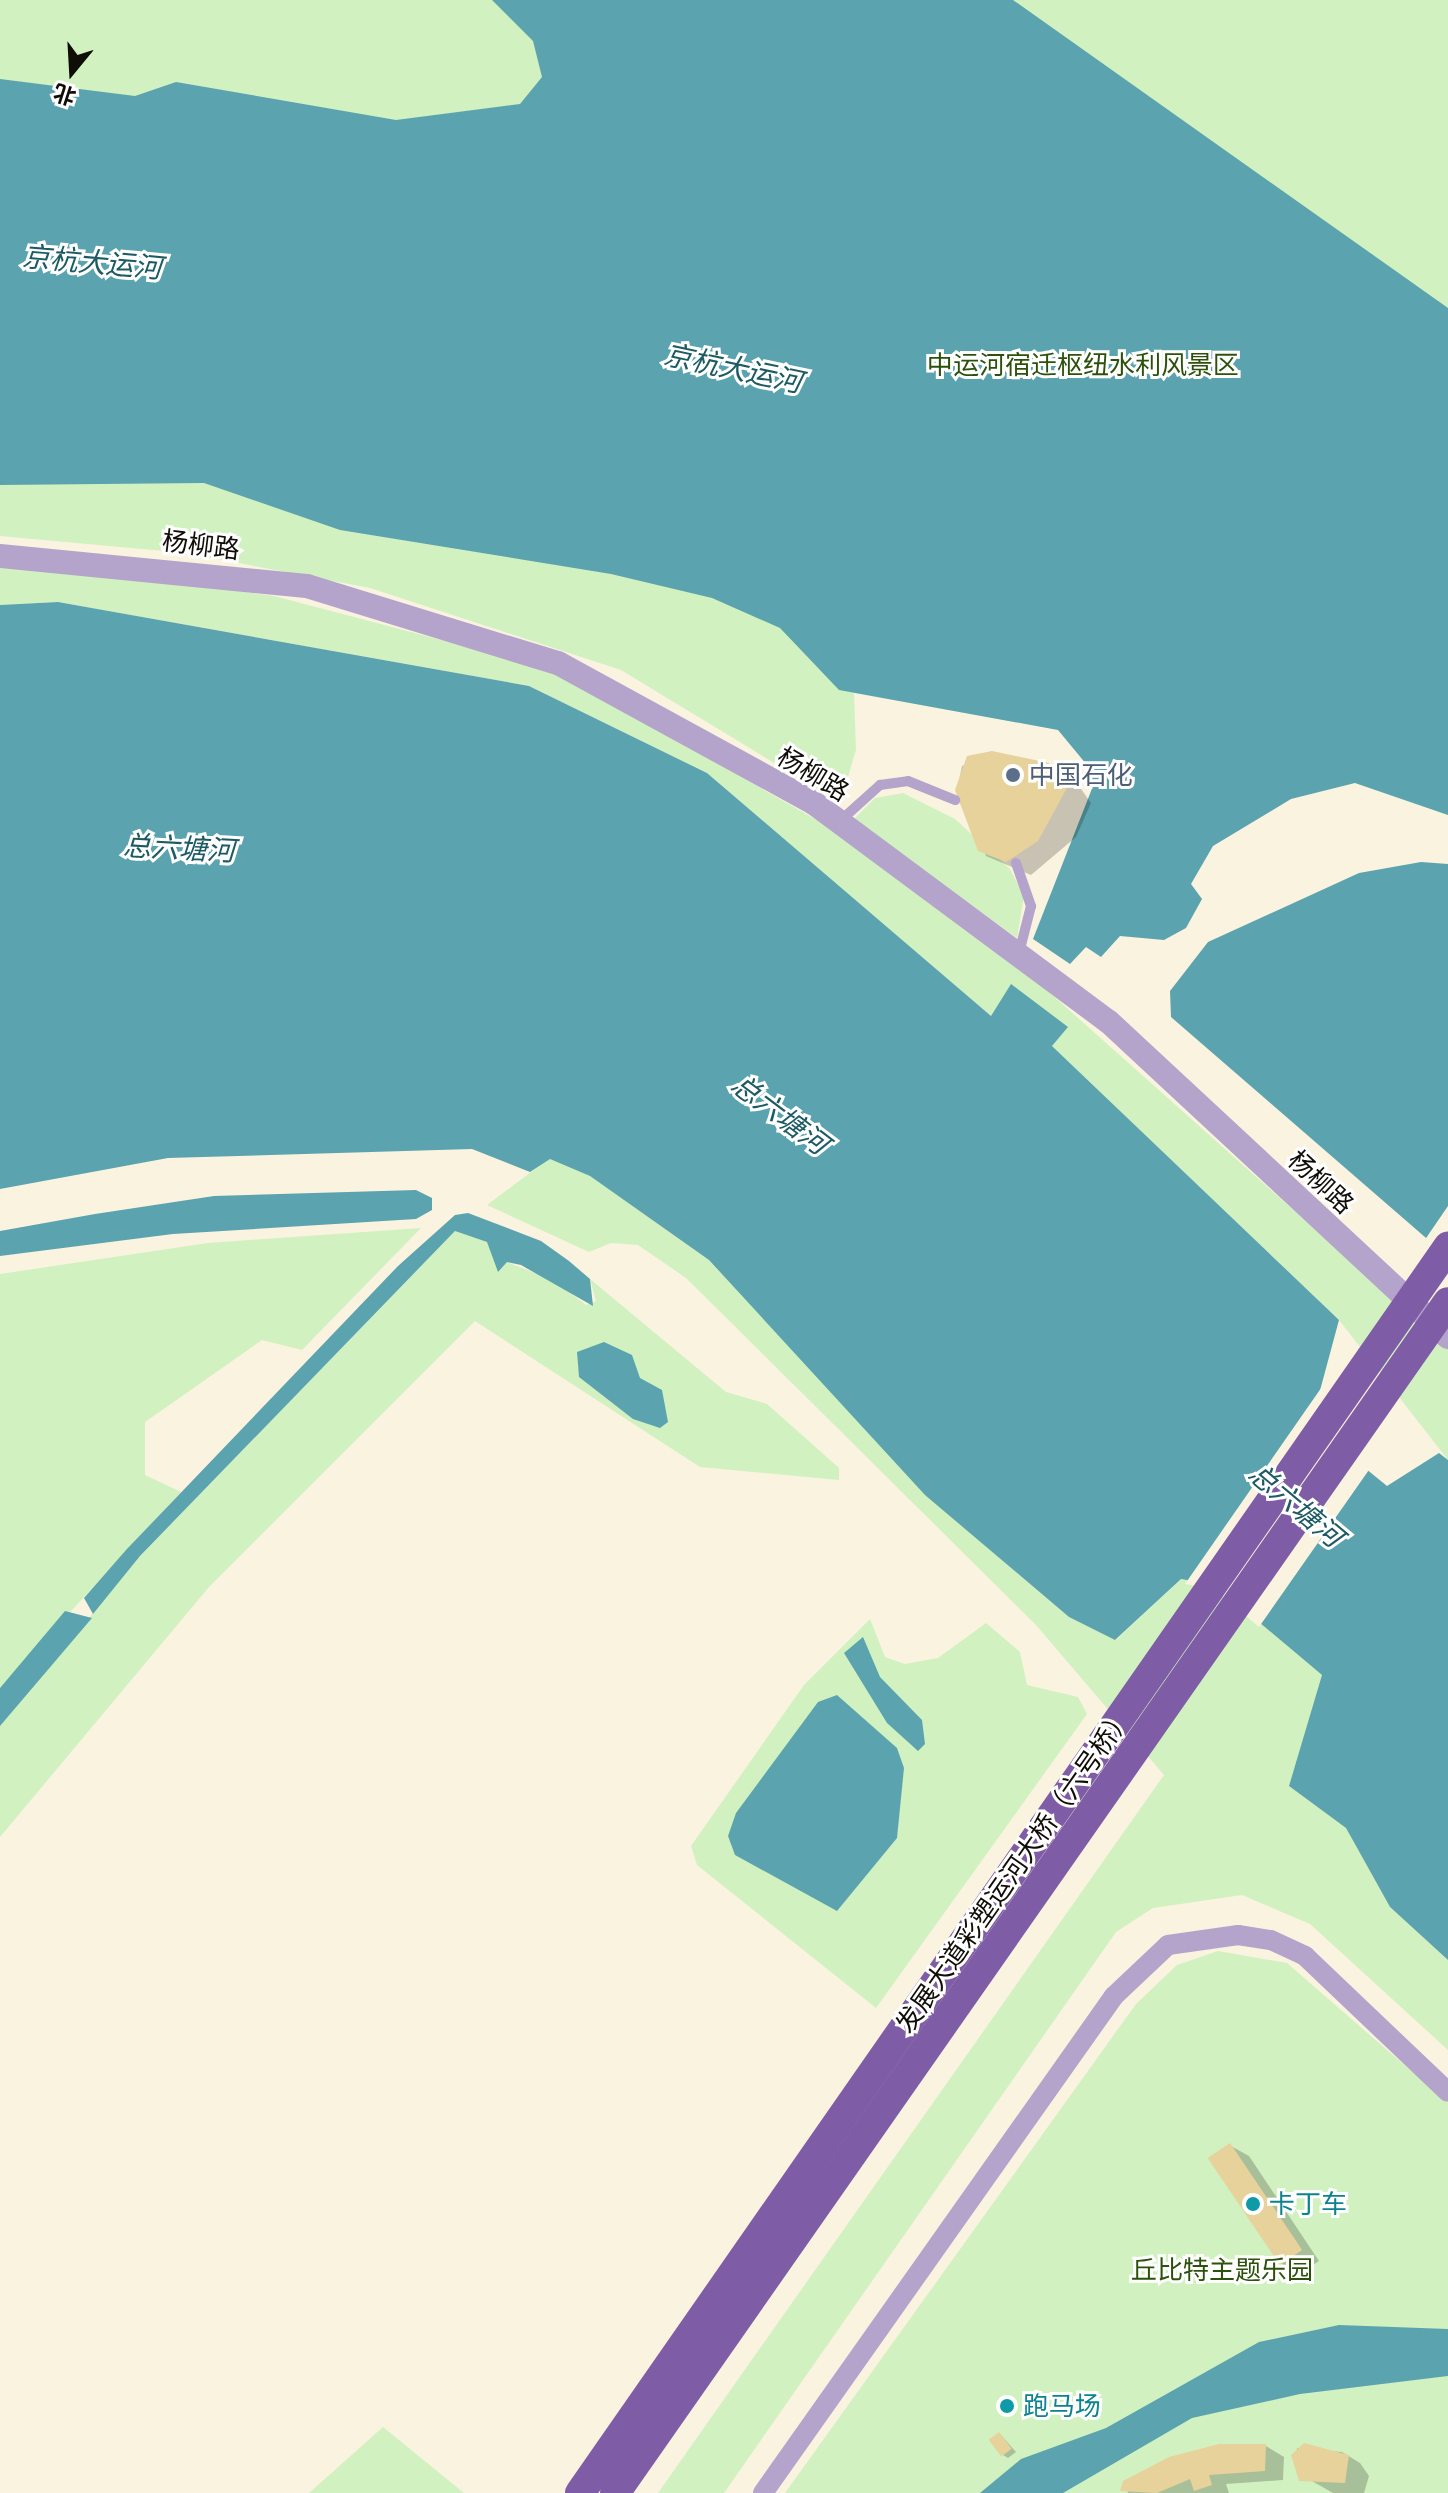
<!DOCTYPE html>
<html>
<head>
<meta charset="utf-8">
<style>
	body { margin:0 }
	#map { position:relative; width:1448px; height:2493px; overflow:hidden; background:#faf3e0; font-family:Quicksand,"Noto Sans SC",sans-serif }
	div>[style] { position:absolute }
	.green>* { inset:0; background:#d2f1c0 }
	.water>* { inset:0; background:#5ba4af }
	.pier>* { inset:0; background:#faf3e0 }
	.shadow>* { inset:0; background:#0003 }
	.building>* { inset:0; background:#e7d29b; transform-origin:0 0 }
	.service>* { height:10px; margin:-5px; padding:0 5px; transform-origin:5px; border-radius:5px; background:#b4a3cb }
	.minor>* { height:20px; margin:-10px; padding:0 10px; transform-origin:10px; border-radius:10px; background:#b4a3cb }
	.tertiary>* { height:24px; margin:-12px; padding:0 12px; transform-origin:12px; border-radius:12px; background:#b4a3cb }
	.primary-bridge>* { height:30px; margin:-15px; padding:0 15px; transform-origin:15px; border-radius:15px; background:#7f5da6 }
	.dots>* { width:22px; height:22px; translate:-50% -50%; box-sizing:border-box; border:4px solid #fff; border-radius:50% }
	span { translate:-50% -50%; white-space:nowrap; text-align:center; line-height:1.15; -webkit-text-stroke:6px #fff; paint-order:stroke }
	.park-label { font-size:26px; color:#2c510b }
	.street-label { font-size:26px; color:#100d07 }
	.service-label { font-size:26px; color:#4e5e75 }
	.left { translate:0 -50%; text-align:left }
	.culture-label { font-size:26px; color:#0d838f }
	.water-label { font-size:28px; color:#1d5b64; font-style:italic }
	.north { position:absolute; left:32px; top:32px; width:80px; height:80px; -webkit-text-stroke:6px #fff; paint-order:stroke; rotate:198deg; font-size:22px; font-weight:700; line-height:32px; text-align:center; color:#100d07 }
	.north::after { content:''; display:block; margin:auto; width:28px; height:36px; background:#100d07; clip-path:polygon(50% 0,100% 100%,50% 72%,0 100%) }
</style>
</head>
<body>
<div id="map">
	<div class="green">
		<i style="clip-path:polygon(0 0,1448px 0,1448px 815px,1355px 783px,854px 693px,856px 750px,840px 803px,621px 670px,370px 588px,186px 553px,0 536px)"></i>
		<i style="clip-path:polygon(0 568px,77px 569px,274px 596px,548px 668px,824px 824px,1022px 968px,1448px 1348px,1448px 1460px,1339px 1320px,1052px 1046px,1067px 1027px,991px 1016px,707px 773px,529px 686px,58px 602px,0 605px)"></i>
		<i style="clip-path:polygon(903px 793px,955px 819px,1010px 869px,1024px 896px,1017px 938px,853px 820px,875px 798px)"></i>
		<i style="clip-path:polygon(550px 1158px,590px 1176px,709px 1260px,925px 1494px,1069px 1617px,1116px 1640px,1181px 1579px,1215px 1585px,1323px 1676px,1289px 1786px,1346px 1828px,1390px 1907px,1448px 1960px,1448px 2050px,1310px 1924px,1242px 1895px,1153px 1908px,1116px 1932px,724px 2493px,658px 2493px,1164px 1775px,1036px 1625px,686px 1278px,638px 1245px,611px 1243px,589px 1252px,487px 1205px)"></i>
		<i style="clip-path:polygon(421px 1228px,302px 1350px,262px 1340px,145px 1422px,145px 1475px,181px 1492px,0 1688px,0 1274px,208px 1243px)"></i>
		<i style="clip-path:polygon(455px 1231px,487px 1242px,507px 1262px,555px 1281px,586px 1305px,596px 1301px,590px 1279px,726px 1392px,767px 1404px,839px 1468px,839px 1480px,700px 1467px,475px 1321px,209px 1587px,0 1837px,0 1726px,140px 1556px)"></i>
		<i style="clip-path:polygon(870px 1619px,885px 1657px,905px 1664px,938px 1658px,986px 1623px,1020px 1652px,1027px 1685px,1078px 1697px,1087px 1714px,876px 2008px,697px 1865px,691px 1846px,804px 1685px)"></i>
		<i style="clip-path:polygon(1218px 1951px,1287px 1963px,1448px 2103px,1448px 2493px,785px 2493px,1136px 2004px,1177px 1965px)"></i>
		<i style="clip-path:polygon(383px 2427px,464px 2493px,309px 2493px)"></i>
	</div>
	<div class="water">
		<i style="clip-path:polygon(492px 0,1013px 0,1448px 308px,1448px 815px,1355px 783px,1291px 799px,1213px 846px,1191px 884px,1202px 899px,1186px 928px,1164px 940px,1120px 936px,1101px 957px,1086px 947px,1070px 964px,1033px 939px,1093px 786px,1087px 765px,1058px 730px,839px 690px,780px 628px,712px 598px,611px 574px,340px 530px,204px 483px,0 485px,0 79px,135px 96px,176px 82px,396px 120px,520px 104px,542px 77px,533px 41px)"></i>
		<i style="clip-path:polygon(58px 602px,529px 686px,707px 773px,991px 1016px,1011px 984px,1068px 1027px,1052px 1046px,1339px 1320px,1311px 1424px,1387px 1486px,1439px 1453px,1448px 1460px,1448px 1960px,1390px 1907px,1346px 1828px,1289px 1786px,1322px 1675px,1215px 1585px,1181px 1579px,1115px 1640px,1069px 1617px,925px 1495px,709px 1260px,590px 1176px,550px 1159px,530px 1172px,472px 1149px,168px 1158px,0 1189px,0 605px)"></i>
		<i style="clip-path:polygon(1421px 862px,1448px 864px,1448px 1257px,1171px 1017px,1170px 991px,1208px 942px,1359px 873px)"></i>
		<i style="clip-path:polygon(416px 1190px,432px 1198px,432px 1210px,416px 1219px,173px 1234px,0 1256px,0 1231px,95px 1214px,214px 1196px)"></i>
		<i style="clip-path:polygon(468px 1213px,541px 1241px,569px 1261px,590px 1279px,593px 1306px,521px 1265px,507px 1262px,498px 1272px,487px 1242px,455px 1231px,140px 1556px,93px 1614px,84px 1598px,126px 1550px,398px 1266px,455px 1215px)"></i>
		<i style="clip-path:polygon(604px 1342px,632px 1355px,640px 1378px,662px 1390px,668px 1422px,660px 1428px,633px 1419px,579px 1377px,577px 1352px)"></i>
		<i style="clip-path:polygon(65px 1611px,92px 1618px,0 1726px,0 1688px)"></i>
		<i style="clip-path:polygon(863px 1637px,880px 1677px,922px 1720px,925px 1744px,918px 1751px,887px 1723px,844px 1653px)"></i>
		<i style="clip-path:polygon(837px 1695px,897px 1748px,904px 1768px,897px 1838px,837px 1911px,735px 1855px,728px 1836px,736px 1813px,818px 1702px)"></i>
		<i style="clip-path:polygon(1339px 2325px,1448px 2329px,1448px 2376px,1300px 2394px,1192px 2418px,1063px 2493px,980px 2493px,1021px 2459px,1106px 2428px,1259px 2342px)"></i>
	</div>
	<div class="pier">
		<i style="clip-path:polygon(1448px 1206px,1448px 1261px,1422px 1244px)"></i>
		<i style="clip-path:polygon(1326px 1381px,1315px 1422px,1371px 1467px,1259px 1627px,1214px 1589px,1185px 1584px)"></i>
	</div>
	<div class="shadow">
		<i style="clip-path:polygon(992px 754px,1048px 765px,1074px 779px,1091px 803px,1076px 837px,1031px 875px,986px 856px,957px 790px,962px 766px)"></i>
		<i style="clip-path:polygon(1231px 2146px,1249px 2156px,1319px 2261px,1299px 2274px,1280px 2263px)"></i>
		<i style="clip-path:polygon(1000px 2434px,1016px 2452px,1008px 2458px,1003px 2455px)"></i>
		<i style="clip-path:polygon(1266px 2446px,1284px 2457px,1283px 2480px,1226px 2484px,1229px 2493px,1128px 2493px,1125px 2482px)"></i>
		<i style="clip-path:polygon(1297px 2448px,1342px 2452px,1360px 2463px,1369px 2476px,1364px 2493px,1333px 2493px,1296px 2472px)"></i>
	</div>
	<div class="building">
		<i style="clip-path:polygon(992px 751px,1049px 763px,1067px 788px,1038px 841px,1006px 862px,978px 851px,955px 790px,967px 756px)"></i>
		<i style="left:1230px;top:2143px;width:129px;height:27px;rotate:56deg"></i>
		<i style="left:999px;top:2432px;width:21px;height:13px;rotate:53deg"></i>
		<i style="clip-path:polygon(1304px 2443px,1349px 2455px,1345px 2483px,1299px 2481px,1291px 2455px)"></i>
		<i style="clip-path:polygon(1219px 2444px,1266px 2444px,1265px 2471px,1209px 2475px,1212px 2485px,1194px 2491px,1190px 2479px,1157px 2493px,1120px 2491px,1123px 2481px,1169px 2457px)"></i>
	</div>
	<div class="service">
		<i style="left:840px;top:821px;width:54px;rotate:-42deg"></i>
		<i style="left:880px;top:785px;width:28px;rotate:-8deg"></i>
		<i style="left:908px;top:781px;width:51px;rotate:22deg"></i>
		<i style="left:1016px;top:863px;width:46px;rotate:70.8deg"></i>
		<i style="left:1031px;top:906px;width:49px;rotate:104.3deg"></i>
	</div>
	<div class="minor">
		<i style="left:763px;top:2493px;width:608px;rotate:-54.77deg"></i>
		<i style="left:1114px;top:1996px;width:74px;rotate:-43.4deg"></i>
		<i style="left:1168px;top:1945px;width:71px;rotate:-8.1deg"></i>
		<i style="left:1238px;top:1935px;width:33px;rotate:9deg"></i>
		<i style="left:1271px;top:1940px;width:38px;rotate:25deg"></i>
		<i style="left:1305px;top:1956px;width:197px;rotate:43.6deg"></i>
	</div>
	<div class="tertiary">
		<i style="left:0;top:556px;width:308px;rotate:5.6deg"></i>
		<i style="left:307px;top:586px;width:263px;rotate:17.1deg"></i>
		<i style="left:558px;top:663px;width:292px;rotate:28.7deg"></i>
		<i style="left:814px;top:803px;width:367px;rotate:36.6deg"></i>
		<i style="left:1109px;top:1022px;width:463px;rotate:42.9deg"></i>
	</div>
	<div class="primary-bridge">
		<i style="left:580px;top:2493px;width:1519px;rotate:-55.14deg"></i>
		<i style="left:615px;top:2493px;width:1453px;rotate:-55.03deg"></i>
	</div>
	<div class="dots">
		<i style="left:1013px;top:775px;background:#5c6f8a"></i>
		<i style="left:1253px;top:2204px;background:#0f9aa8"></i>
		<i style="left:1007px;top:2406px;background:#0f9aa8"></i>
	</div>
	<div class="park-label">
		<span style="left:1083px;top:365px">中运河宿迁枢纽水利风景区</span>
		<span style="left:1222px;top:2270px">丘比特主题乐园</span>
	</div>
	<div class="street-label">
		<span style="left:201px;top:545px;rotate:7deg">杨柳路</span>
		<span style="left:813px;top:774px;rotate:31deg">杨柳路</span>
		<span style="left:1321px;top:1182px;rotate:43deg">杨柳路</span>
		<span style="left:1014px;top:1870px;rotate:-55deg">发展大道彩塑运河大桥（六号桥）</span>
	</div>
	<div class="service-label">
		<span class="left" style="left:1029px;top:775px">中国石化</span>
	</div>
	<div class="culture-label">
		<span class="left" style="left:1269px;top:2204px">卡丁车</span>
		<span class="left" style="left:1023px;top:2406px">跑马场</span>
	</div>
	<div class="water-label">
		<span style="left:92px;top:262px;rotate:5deg">京杭大运河</span>
		<span style="left:733px;top:368px;rotate:12deg">京杭大运河</span>
		<span style="left:179px;top:848px;rotate:3deg">总六塘河</span>
		<span style="left:780px;top:1114px;rotate:37deg">总六塘河</span>
		<span style="left:1296px;top:1505px;rotate:40deg">总六塘河</span>
	</div>
	<div class="north">北</div>
</div>
</body>
</html>
